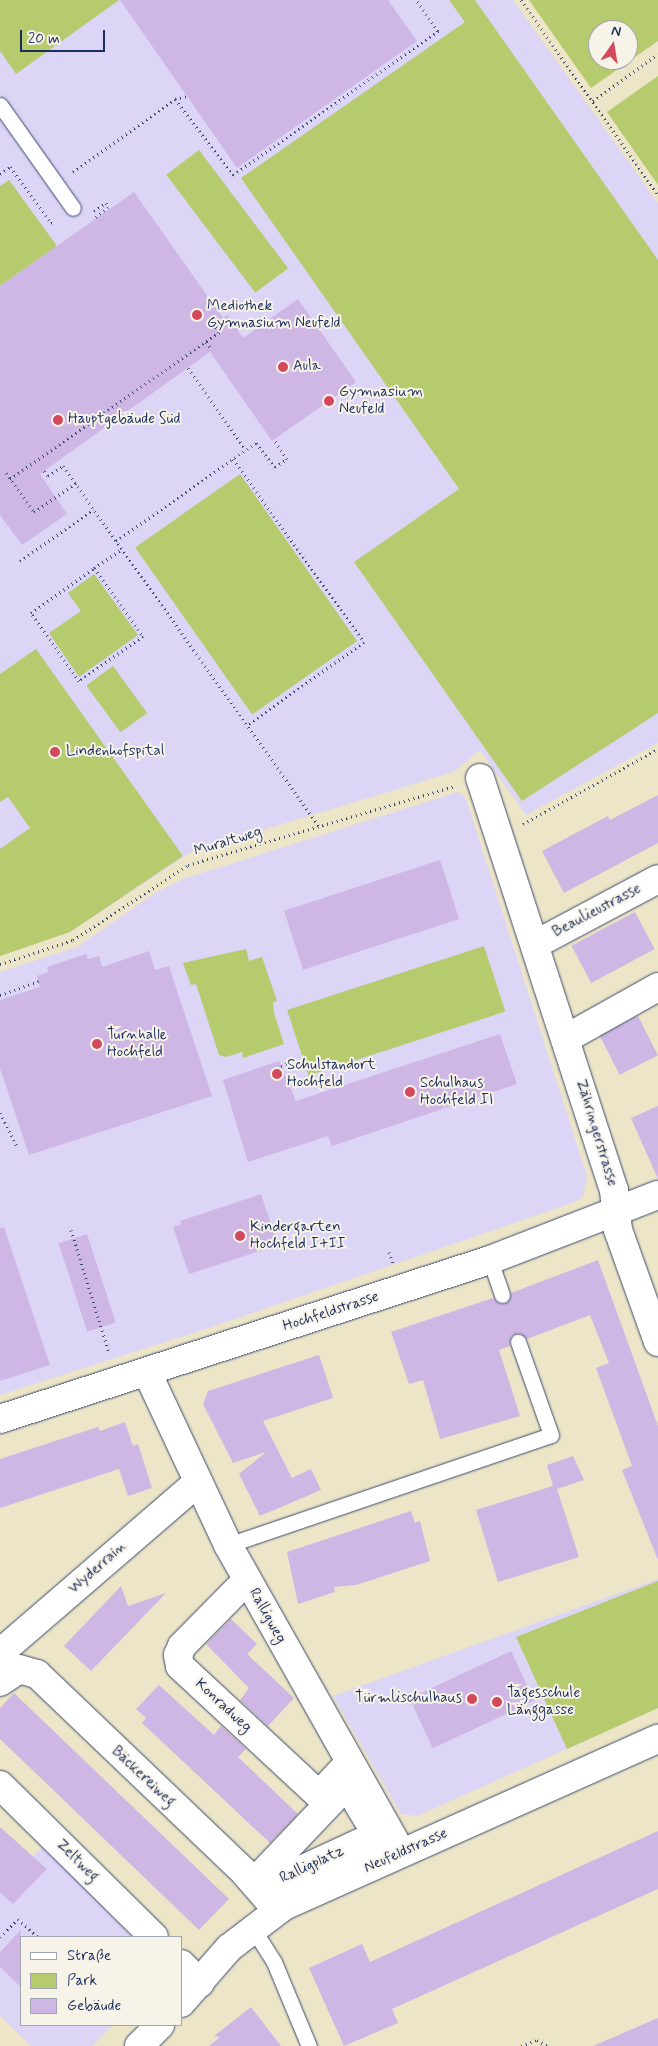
<!DOCTYPE html>
<html>
<head>
<meta charset="utf-8">
<style>
	body { margin:0 }
	#map { position:relative; width:658px; height:2046px; overflow:hidden; background:#ece5c7; font-family:Mynerve,sans-serif }
	div>[style] { position:absolute }
	.built>* { inset:0; background:#dcd5f6 }
	.green>* { inset:0; background:#b6ca6e; transform-origin:0 0 }
	.building>* { inset:0; background:#cfb7e5; transform-origin:0 0 }
	.path>* { height:3px; margin-top:-1.5px; transform-origin:0; background:repeating-linear-gradient(90deg,#3a4a6e 0 1px,transparent 0 5px) }
	.roads { filter:drop-shadow(0 0 1px #3a4a6e) drop-shadow(0 0 1px #3a4a6e) }
	.lane>* { height:15px; margin:-7.5px; padding:0 7.5px; transform-origin:7.5px; border-radius:7.5px; background:#fff }
	.street>* { height:28px; margin:-14px; padding:0 14px; transform-origin:14px; border-radius:14px; background:#fff }
	.dots>* { width:14px; height:14px; translate:-50% -50%; box-sizing:border-box; border:2px solid #f7f3e8; border-radius:50% }
	span { translate:-50% -50%; white-space:nowrap; text-align:center; line-height:1.15; -webkit-text-stroke:4px #f7f3e8; paint-order:stroke }
	.poi-label { font-size:15px; color:#1b2f5e }
	.left { translate:0 -50%; text-align:left }
	.right { translate:-100% -50%; text-align:right }
	.street-label { font-size:15px; color:#1b2f5e }
	.legend { position:absolute; left:20px; top:1936px; width:162px; height:90px; box-sizing:border-box; background:#f7f3e8; border:1px solid #9fa5b1; margin:0; padding:6px 9px; list-style:none; font-size:15px; color:#1b2f5e }
	.legend li { display:flex; align-items:center; gap:10px; height:25px }
	.legend b { width:25px; border:1px solid #9fa5b1 }
	.north { position:absolute; left:588px; top:20px; width:50px; height:50px; box-sizing:border-box; background:#f7f3e8; border:1px solid #9fa5b1; border-radius:50%; rotate:13deg; font-size:14px; font-weight:700; line-height:20px; text-align:center; color:#1b2f5e }
	.north::after { content:''; display:block; margin:auto; width:18px; height:22px; background:#d1495b; clip-path:polygon(50% 0,100% 100%,50% 72%,0 100%) }
	.scale { position:absolute; left:20px; top:30px; width:85px; height:22px; box-sizing:border-box; border:2px solid #1b2f5e; border-top:0; padding-left:6px; font-size:15px; line-height:18px; white-space:nowrap; color:#1b2f5e; -webkit-text-stroke:4px #f7f3e8; paint-order:stroke }
</style>
</head>
<body>
<div id="map">
	<div class="built">
		<i style="clip-path:polygon(0 0,513px 0,658px 203px,658px 743px,526px 815px,480px 750px,453px 772px,191px 852px,70px 932px,0 956px)"></i>
		<i style="clip-path:polygon(458px 792px,466px 799px,587px 1176px,583px 1196px,575px 1202px,212px 1327px,0 1395px,0 972px,77px 947px,155px 893px,183px 879px)"></i>
		<i style="clip-path:polygon(658px 1579px,658px 1708px,417px 1816px,401px 1814px,333px 1696px)"></i>
		<i style="clip-path:polygon(43px 1846px,132px 1937px,21px 1937px,21px 2025px,113px 2025px,92px 2046px,31px 2046px,0 2016px,0 1891px)"></i>
	</div>
	<div class="green">
		<i style="clip-path:polygon(0 0,119px 0,16px 74px,0 51px)"></i>
		<i style="clip-path:polygon(449px 0,475px 0,658px 260px,658px 713px,522px 801px,354px 562px,459px 489px,241px 178px,465px 22px)"></i>
		<i style="clip-path:polygon(evenodd,529px 0,658px 0,658px 41px,591px 88px,529px 0,598px 30px,628px 30px,628px 60px,598px 60px,598px 30px)"></i>
		<i style="clip-path:polygon(658px 76px,658px 185px,607px 112px)"></i>
		<i style="left:199px;top:150px;width:148px;height:41px;rotate:53deg"></i>
		<i style="clip-path:polygon(9px 180px,57px 246px,0 286px,0 186px)"></i>
		<i style="left:240px;top:474px;width:204px;height:128px;rotate:55deg"></i>
		<i style="clip-path:polygon(94px 574px,138px 635px,79px 677px,49px 633px,81px 611px,68px 593px)"></i>
		<i style="clip-path:polygon(36px 649px,183px 856px,70px 932px,0 956px,0 849px,30px 828px,8px 797px,0 802px,0 674px)"></i>
		<i style="left:113px;top:666px;width:58px;height:33px;rotate:54deg"></i>
		<i style="left:484px;top:946px;width:69px;height:207px;rotate:72deg"></i>
		<i style="clip-path:polygon(246px 949px,249px 961px,262px 957px,277px 1001px,273px 1002px,274px 1013px,284px 1044px,243px 1058px,242px 1052px,226px 1057px,219px 1055px,196px 984px,191px 985px,183px 963px)"></i>
		<i style="clip-path:polygon(658px 1581px,658px 1708px,567px 1749px,516px 1637px)"></i>
	</div>
	<div class="building">
		<i style="clip-path:polygon(120px 0,388px 0,417px 41px,237px 168px)"></i>
		<i style="clip-path:polygon(134px 192px,223px 318px,228px 315px,243px 338px,298px 299px,356px 382px,272px 441px,210px 352px,40px 474px,67px 514px,22px 545px,0 515px,0 286px)"></i>
		<i style="clip-path:polygon(658px 795px,658px 843px,564px 893px,542px 851px,608px 816px,610px 820px)"></i>
		<i style="left:440px;top:860px;width:62px;height:164px;rotate:72deg"></i>
		<i style="left:635px;top:912px;width:42px;height:72px;rotate:62deg"></i>
		<i style="clip-path:polygon(149px 951px,155px 970px,169px 966px,212px 1096px,29px 1155px,0 1068px,0 1000px,40px 987px,37px 976px,48px 972px,47px 967px,86px 954px,88px 959px,99px 956px,102px 967px)"></i>
		<i style="left:638px;top:1016px;width:44px;height:43px;rotate:63deg"></i>
		<i style="clip-path:polygon(500px 1034px,517px 1084px,332px 1146px,328px 1136px,248px 1162px,223px 1080px,279px 1061px,296px 1101px)"></i>
		<i style="clip-path:polygon(658px 1106px,658px 1179px,631px 1118px)"></i>
		<i style="clip-path:polygon(261px 1194px,278px 1245px,189px 1274px,173px 1227px,181px 1224px,180px 1221px)"></i>
		<i style="clip-path:polygon(4px 1227px,50px 1365px,0 1381px,0 1228px)"></i>
		<i style="left:87px;top:1234px;width:93px;height:30px;rotate:72deg"></i>
		<i style="clip-path:polygon(598px 1260px,658px 1426px,658px 1560px,622px 1470px,632px 1466px,596px 1368px,609px 1363px,590px 1315px,527px 1339px,520px 1333px,511px 1336px,510px 1346px,499px 1350px,520px 1416px,440px 1439px,423px 1380px,409px 1384px,391px 1332px,493px 1298px,500px 1304px,505px 1304px,511px 1293px)"></i>
		<i style="clip-path:polygon(319px 1355px,333px 1398px,263px 1421px,292px 1478px,311px 1469px,321px 1490px,260px 1516px,239px 1474px,266px 1452px,233px 1463px,203px 1404px,208px 1391px)"></i>
		<i style="clip-path:polygon(125px 1422px,133px 1446px,138px 1444px,152px 1488px,128px 1496px,119px 1469px,0 1508px,0 1459px,98px 1427px,100px 1431px)"></i>
		<i style="clip-path:polygon(573px 1456px,584px 1480px,557px 1489px,579px 1557px,498px 1582px,476px 1510px,553px 1486px,547px 1465px)"></i>
		<i style="clip-path:polygon(411px 1511px,415px 1523px,420px 1521px,430px 1561px,356px 1585px,334px 1587px,335px 1592px,298px 1604px,287px 1552px)"></i>
		<i style="clip-path:polygon(121px 1586px,128px 1606px,166px 1593px,91px 1671px,64px 1646px)"></i>
		<i style="clip-path:polygon(231px 1619px,257px 1644px,247px 1654px,294px 1698px,268px 1726px,240px 1700px,249px 1688px,206px 1644px)"></i>
		<i style="left:511px;top:1651px;width:55px;height:112px;rotate:65deg"></i>
		<i style="clip-path:polygon(159px 1685px,214px 1735px,221px 1726px,246px 1749px,238px 1757px,298px 1814px,270px 1843px,142px 1723px,146px 1718px,136px 1709px)"></i>
		<i style="clip-path:polygon(14px 1693px,229px 1899px,199px 1930px,0 1739px,0 1708px)"></i>
		<i style="clip-path:polygon(0 1827px,47px 1869px,13px 1904px,0 1892px)"></i>
		<i style="clip-path:polygon(658px 1831px,658px 1889px,392px 2009px,398px 2023px,344px 2046px,309px 1968px,362px 1944px,370px 1962px)"></i>
		<i style="clip-path:polygon(21px 1930px,21px 1987px,0 1967px,0 1952px)"></i>
		<i style="clip-path:polygon(251px 2007px,281px 2046px,209px 2046px,220px 2037px,214px 2036px)"></i>
		<i style="clip-path:polygon(658px 2018px,658px 2046px,593px 2046px)"></i>
	</div>
	<div class="path">
		<i style="left:521px;top:0;width:238px;rotate:54.9deg"></i>
		<i style="left:175px;top:99px;width:96px;rotate:52.7deg"></i>
		<i style="left:233px;top:175px;width:251px;rotate:-35.1deg"></i>
		<i style="left:438px;top:31px;width:38px;rotate:-125deg"></i>
		<i style="left:593px;top:101px;width:80px;rotate:-35.9deg"></i>
		<i style="left:73px;top:172px;width:125px;rotate:-35.6deg"></i>
		<i style="left:175px;top:99px;width:12px;rotate:-14deg"></i>
		<i style="left:0;top:174px;width:12px;rotate:-35deg"></i>
		<i style="left:10px;top:167px;width:69px;rotate:53.8deg"></i>
		<i style="left:51px;top:223px;width:4px;rotate:-27deg"></i>
		<i style="left:94px;top:211px;width:14px;rotate:-34deg"></i>
		<i style="left:106px;top:203px;width:4px;rotate:63deg"></i>
		<i style="left:108px;top:207px;width:18px;rotate:142deg"></i>
		<i style="left:206px;top:342px;width:9px;rotate:54deg"></i>
		<i style="left:188px;top:368px;width:100px;rotate:54.7deg"></i>
		<i style="left:233px;top:459px;width:225px;rotate:54.4deg"></i>
		<i style="left:364px;top:642px;width:143px;rotate:144.6deg"></i>
		<i style="left:44px;top:471px;width:6px;rotate:51deg"></i>
		<i style="left:48px;top:476px;width:18px;rotate:-34deg"></i>
		<i style="left:63px;top:466px;width:443px;rotate:54.6deg"></i>
		<i style="left:6px;top:473px;width:48px;rotate:54.3deg"></i>
		<i style="left:34px;top:512px;width:51px;rotate:-34.6deg"></i>
		<i style="left:10px;top:479px;width:256px;rotate:-35.1deg"></i>
		<i style="left:219px;top:332px;width:7px;rotate:-124deg"></i>
		<i style="left:116px;top:541px;width:171px;rotate:-35deg"></i>
		<i style="left:256px;top:443px;width:31px;rotate:52deg"></i>
		<i style="left:275px;top:467px;width:14px;rotate:-34deg"></i>
		<i style="left:287px;top:459px;width:23px;rotate:-124deg"></i>
		<i style="left:20px;top:561px;width:90px;rotate:-35.1deg"></i>
		<i style="left:94px;top:568px;width:84px;rotate:54.2deg"></i>
		<i style="left:143px;top:636px;width:78px;rotate:144.9deg"></i>
		<i style="left:79px;top:681px;width:83px;rotate:-125.2deg"></i>
		<i style="left:31px;top:613px;width:77px;rotate:-35.5deg"></i>
		<i style="left:94px;top:568px;width:34px;rotate:-34deg"></i>
		<i style="left:523px;top:824px;width:154px;rotate:-29.1deg"></i>
		<i style="left:0;top:964px;width:77px;rotate:-18.2deg"></i>
		<i style="left:73px;top:940px;width:137px;rotate:-33.1deg"></i>
		<i style="left:188px;top:865px;width:277px;rotate:-16.5deg"></i>
		<i style="left:0;top:995px;width:41px;rotate:-19.7deg"></i>
		<i style="left:281px;top:1066px;width:12px;rotate:-20deg"></i>
		<i style="left:0;top:1113px;width:38px;rotate:63deg"></i>
		<i style="left:71px;top:1230px;width:129px;rotate:72.8deg"></i>
		<i style="left:389px;top:1252px;width:12px;rotate:70deg"></i>
		<i style="left:0;top:1937px;width:25px;rotate:-45deg"></i>
		<i style="left:18px;top:1919px;width:27px;rotate:42deg"></i>
		<i style="left:521px;top:2046px;width:17px;rotate:-21deg"></i>
		<i style="left:537px;top:2040px;width:13px;rotate:29deg"></i>
	</div>
	<div class="roads">
		<div class="lane">
			<i style="left:0;top:105px;width:126px;rotate:54.7deg"></i>
			<i style="left:490px;top:1260px;width:37px;rotate:71deg"></i>
			<i style="left:228px;top:1545px;width:341px;rotate:-18.8deg"></i>
			<i style="left:551px;top:1435px;width:99px;rotate:-109.5deg"></i>
			<i style="left:252px;top:1927px;width:41px;rotate:57.8deg"></i>
			<i style="left:274px;top:1962px;width:91px;rotate:67.4deg"></i>
		</div>
		<div class="street">
			<i style="left:480px;top:778px;width:433px;rotate:72deg"></i>
			<i style="left:614px;top:1190px;width:40px;rotate:84.3deg"></i>
			<i style="left:618px;top:1230px;width:119px;rotate:70.3deg"></i>
			<i style="left:536px;top:944px;width:138px;rotate:-28deg"></i>
			<i style="left:567px;top:1038px;width:104px;rotate:-29.3deg"></i>
			<i style="left:147px;top:1372px;width:191px;rotate:64.9deg"></i>
			<i style="left:228px;top:1545px;width:352px;rotate:60.6deg"></i>
			<i style="left:0;top:1419px;width:515px;rotate:-17.98deg"></i>
			<i style="left:490px;top:1260px;width:180px;rotate:-21.2deg"></i>
			<i style="left:247px;top:1580px;width:93px;rotate:134.6deg"></i>
			<i style="left:182px;top:1646px;width:10px;rotate:114deg"></i>
			<i style="left:178px;top:1655px;width:11px;rotate:80deg"></i>
			<i style="left:180px;top:1666px;width:190px;rotate:42.9deg"></i>
			<i style="left:319px;top:1795px;width:44px;rotate:-46.8deg"></i>
			<i style="left:0;top:1653px;width:260px;rotate:-40.8deg"></i>
			<i style="left:0;top:1682px;width:23px;rotate:-34deg"></i>
			<i style="left:19px;top:1669px;width:19px;rotate:16deg"></i>
			<i style="left:37px;top:1674px;width:288px;rotate:43.7deg"></i>
			<i style="left:245px;top:1873px;width:49px;rotate:49.1deg"></i>
			<i style="left:0;top:1785px;width:216px;rotate:44.6deg"></i>
			<i style="left:346px;top:1790px;width:5px;rotate:22deg"></i>
			<i style="left:351px;top:1792px;width:50px;rotate:58.8deg"></i>
			<i style="left:377px;top:1835px;width:117px;rotate:155.2deg"></i>
			<i style="left:271px;top:1884px;width:14px;rotate:-115deg"></i>
			<i style="left:265px;top:1871px;width:110px;rotate:-46.5deg"></i>
			<i style="left:341px;top:1791px;width:5px;rotate:-11deg"></i>
			<i style="left:181px;top:1964px;width:27px;rotate:45deg"></i>
			<i style="left:181px;top:2003px;width:73px;rotate:-48.9deg"></i>
			<i style="left:229px;top:1948px;width:69px;rotate:-37.4deg"></i>
			<i style="left:284px;top:1906px;width:410px;rotate:-24.1deg"></i>
			<i style="left:139px;top:2046px;width:30px;rotate:-45deg"></i>
		</div>
	</div>
	<div class="dots">
		<i style="left:197px;top:315px;background:#d1495b"></i>
		<i style="left:283px;top:367px;background:#d1495b"></i>
		<i style="left:329px;top:401px;background:#d1495b"></i>
		<i style="left:58px;top:420px;background:#d1495b"></i>
		<i style="left:55px;top:752px;background:#d1495b"></i>
		<i style="left:97px;top:1044px;background:#d1495b"></i>
		<i style="left:277px;top:1074px;background:#d1495b"></i>
		<i style="left:410px;top:1092px;background:#d1495b"></i>
		<i style="left:240px;top:1236px;background:#d1495b"></i>
		<i style="left:472px;top:1699px;background:#d1495b"></i>
		<i style="left:497px;top:1702px;background:#d1495b"></i>
	</div>
	<div class="poi-label">
		<span class="left" style="left:207px;top:315px">Mediothek<br>Gymnasium Neufeld</span>
		<span class="left" style="left:293px;top:367px">Aula</span>
		<span class="left" style="left:339px;top:401px">Gymnasium<br>Neufeld</span>
		<span class="left" style="left:68px;top:420px">Hauptgebäude Süd</span>
		<span class="left" style="left:66px;top:752px">Lindenhofspital</span>
		<span class="left" style="left:107px;top:1044px">Turnhalle<br>Hochfeld</span>
		<span class="left" style="left:287px;top:1074px">Schulstandort<br>Hochfeld</span>
		<span class="left" style="left:420px;top:1092px">Schulhaus<br>Hochfeld II</span>
		<span class="left" style="left:250px;top:1236px">Kindergarten<br>Hochfeld I+II</span>
		<span class="left" style="left:507px;top:1702px">Tagesschule<br>Länggasse</span>
		<span class="right" style="left:462px;top:1699px">Türmlischulhaus</span>
	</div>
	<div class="street-label">
		<span style="left:228px;top:842px;rotate:-17deg">Muraltweg</span>
		<span style="left:597px;top:911px;rotate:-28deg">Beaulieustrasse</span>
		<span style="left:596px;top:1133px;rotate:73deg">Zähringerstrasse</span>
		<span style="left:331px;top:1312px;rotate:-18deg">Hochfeldstrasse</span>
		<span style="left:98px;top:1568px;rotate:-41deg">Wyderrain</span>
		<span style="left:267px;top:1616px;rotate:61deg">Ralligweg</span>
		<span style="left:223px;top:1706px;rotate:43deg">Konradweg</span>
		<span style="left:143px;top:1777px;rotate:43deg">Bäckereiweg</span>
		<span style="left:406px;top:1851px;rotate:-24deg">Neufeldstrasse</span>
		<span style="left:77px;top:1861px;rotate:45deg">Zeltweg</span>
		<span style="left:312px;top:1865px;rotate:-25deg">Ralligplatz</span>
	</div>
	<ul class="legend">
	<li><b style="height:6px;background:#fff"></b>Straße</li>
	<li><b style="height:14px;background:#b6ca6e"></b>Park</li>
	<li><b style="height:14px;background:#cfb7e5"></b>Gebäude</li>
	</ul>
	<div class="north">N</div>
	<div class="scale">20 m</div>
</div>
</body>
</html>
